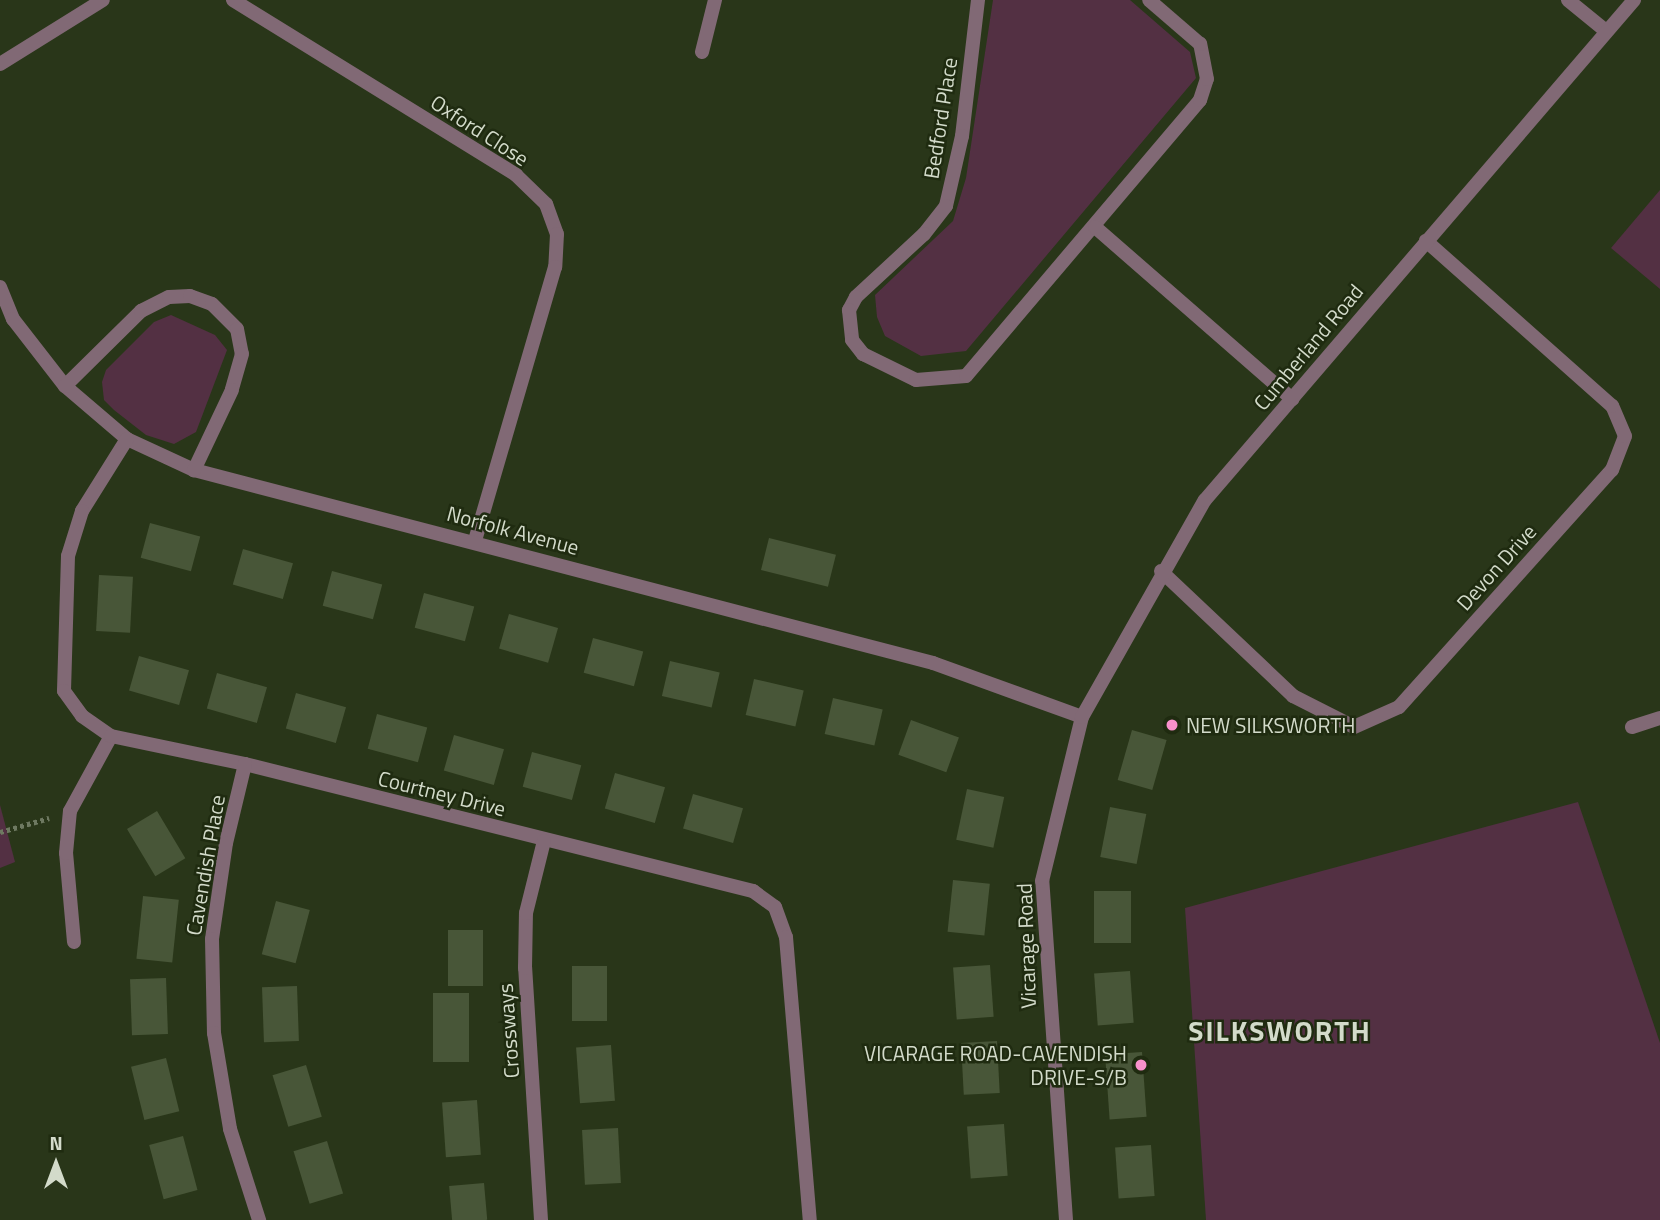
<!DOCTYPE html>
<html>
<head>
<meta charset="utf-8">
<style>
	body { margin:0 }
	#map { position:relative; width:1660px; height:1220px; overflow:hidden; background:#293619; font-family:"Titillium Web",sans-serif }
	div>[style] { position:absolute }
	.green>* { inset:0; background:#533043 }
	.building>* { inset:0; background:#485638; transform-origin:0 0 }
	.path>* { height:4.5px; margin-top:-2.25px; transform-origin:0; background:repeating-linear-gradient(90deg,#6e7961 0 3.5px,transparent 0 7px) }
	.lane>* { height:14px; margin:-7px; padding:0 7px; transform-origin:7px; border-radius:7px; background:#816975 }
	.street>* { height:14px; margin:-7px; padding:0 7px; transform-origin:7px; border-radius:7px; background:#816975 }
	.dots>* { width:19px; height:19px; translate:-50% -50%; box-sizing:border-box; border:4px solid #1f2b10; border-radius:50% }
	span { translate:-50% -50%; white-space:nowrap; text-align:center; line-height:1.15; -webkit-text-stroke:5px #1f2b10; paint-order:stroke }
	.street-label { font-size:21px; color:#d3dbca }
	.poi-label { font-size:21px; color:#d3dbca }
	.left { translate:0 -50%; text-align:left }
	.right { translate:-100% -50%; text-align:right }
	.district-label { font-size:28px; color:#d3dbca; font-weight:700; letter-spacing:2px }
	.north { position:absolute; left:21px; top:1129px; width:70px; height:70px; -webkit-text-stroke:5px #1f2b10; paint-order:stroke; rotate:0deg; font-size:19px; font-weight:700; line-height:28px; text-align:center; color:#d3dbca }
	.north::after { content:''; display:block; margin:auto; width:24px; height:32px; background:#d3dbca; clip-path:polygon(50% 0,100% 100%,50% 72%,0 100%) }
</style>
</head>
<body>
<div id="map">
	<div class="green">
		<i style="clip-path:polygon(993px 0,1130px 0,1190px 52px,1196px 78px,966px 351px,921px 356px,885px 336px,877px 317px,875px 295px,953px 221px,966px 178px)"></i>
		<i style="clip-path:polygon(1660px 190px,1660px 289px,1611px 248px)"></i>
		<i style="clip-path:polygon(171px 315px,215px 335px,227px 350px,196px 432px,174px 444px,146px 435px,114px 410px,104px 400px,102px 382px,106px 370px,154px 322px)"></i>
		<i style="clip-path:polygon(1578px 802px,1660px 1043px,1660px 1220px,1206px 1220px,1185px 908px)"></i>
		<i style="clip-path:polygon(0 805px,15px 862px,0 868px)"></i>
	</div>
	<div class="building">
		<i style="left:150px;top:523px;width:52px;height:36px;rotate:15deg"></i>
		<i style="left:769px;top:538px;width:69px;height:33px;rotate:14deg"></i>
		<i style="left:243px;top:549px;width:52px;height:37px;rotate:16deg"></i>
		<i style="left:332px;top:571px;width:52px;height:36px;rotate:15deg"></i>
		<i style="left:99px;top:575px;width:34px;height:56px;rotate:3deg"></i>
		<i style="left:424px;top:593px;width:52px;height:36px;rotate:15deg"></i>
		<i style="left:509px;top:614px;width:51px;height:36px;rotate:16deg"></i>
		<i style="left:593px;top:638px;width:52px;height:36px;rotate:15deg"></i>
		<i style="left:139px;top:656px;width:52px;height:36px;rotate:16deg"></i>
		<i style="left:670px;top:661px;width:51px;height:36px;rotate:13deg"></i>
		<i style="left:217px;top:673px;width:52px;height:37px;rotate:16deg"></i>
		<i style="left:754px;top:679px;width:51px;height:37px;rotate:13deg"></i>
		<i style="left:296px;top:693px;width:52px;height:37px;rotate:16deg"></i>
		<i style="left:833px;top:698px;width:51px;height:37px;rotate:13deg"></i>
		<i style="left:377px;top:714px;width:52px;height:36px;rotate:15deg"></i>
		<i style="left:911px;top:720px;width:51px;height:37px;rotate:20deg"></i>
		<i style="left:1132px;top:730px;width:36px;height:52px;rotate:16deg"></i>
		<i style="left:454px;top:735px;width:52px;height:37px;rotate:16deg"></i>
		<i style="left:532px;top:752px;width:51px;height:36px;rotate:15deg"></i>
		<i style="left:615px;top:773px;width:52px;height:37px;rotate:16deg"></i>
		<i style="left:967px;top:789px;width:38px;height:52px;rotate:12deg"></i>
		<i style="left:693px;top:794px;width:52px;height:36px;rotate:16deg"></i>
		<i style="left:1110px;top:807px;width:37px;height:51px;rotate:11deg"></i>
		<i style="left:157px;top:811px;width:55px;height:35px;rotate:59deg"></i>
		<i style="left:953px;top:880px;width:37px;height:52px;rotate:6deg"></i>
		<i style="left:1131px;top:891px;width:52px;height:37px;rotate:90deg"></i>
		<i style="left:143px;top:896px;width:36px;height:63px;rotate:6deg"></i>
		<i style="left:276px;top:901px;width:35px;height:55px;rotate:15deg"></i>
		<i style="left:448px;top:930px;width:35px;height:56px"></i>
		<i style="left:990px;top:965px;width:52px;height:37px;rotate:86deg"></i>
		<i style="left:572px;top:966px;width:35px;height:55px"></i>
		<i style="left:1130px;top:971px;width:52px;height:36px;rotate:86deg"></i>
		<i style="left:166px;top:978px;width:56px;height:36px;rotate:88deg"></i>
		<i style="left:297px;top:986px;width:55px;height:35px;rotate:88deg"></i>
		<i style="left:433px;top:993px;width:36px;height:69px"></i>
		<i style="left:997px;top:1041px;width:52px;height:36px;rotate:87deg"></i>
		<i style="left:611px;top:1045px;width:56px;height:35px;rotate:86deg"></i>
		<i style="left:1142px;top:1052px;width:65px;height:37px;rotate:86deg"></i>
		<i style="left:166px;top:1058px;width:55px;height:36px;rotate:76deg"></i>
		<i style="left:306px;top:1065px;width:54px;height:35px;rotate:73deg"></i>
		<i style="left:477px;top:1100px;width:55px;height:35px;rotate:86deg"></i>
		<i style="left:1004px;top:1124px;width:52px;height:37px;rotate:86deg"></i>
		<i style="left:618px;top:1128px;width:55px;height:36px;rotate:87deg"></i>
		<i style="left:183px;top:1136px;width:56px;height:35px;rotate:75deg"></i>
		<i style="left:327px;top:1141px;width:55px;height:35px;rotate:73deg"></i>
		<i style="left:1151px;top:1145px;width:51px;height:36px;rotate:86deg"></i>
		<i style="left:484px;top:1183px;width:37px;height:35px;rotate:85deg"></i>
	</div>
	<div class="path">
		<i style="left:0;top:832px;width:51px;rotate:-15.9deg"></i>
	</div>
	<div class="lane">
		<i style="left:702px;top:52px;width:54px;rotate:-76deg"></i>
		<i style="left:1632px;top:727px;width:29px;rotate:-18deg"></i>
		<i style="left:74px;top:942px;width:89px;rotate:-95.1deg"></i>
		<i style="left:66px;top:853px;width:42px;rotate:-84.6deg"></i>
		<i style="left:70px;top:811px;width:85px;rotate:-61.3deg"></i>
	</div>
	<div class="street">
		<i style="left:233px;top:0;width:333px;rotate:31.7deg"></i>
		<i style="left:516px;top:175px;width:42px;rotate:44deg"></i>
		<i style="left:546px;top:204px;width:32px;rotate:70deg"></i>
		<i style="left:557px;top:234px;width:33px;rotate:93deg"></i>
		<i style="left:555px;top:267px;width:285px;rotate:106.3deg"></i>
		<i style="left:978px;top:0;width:137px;rotate:96.7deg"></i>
		<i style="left:962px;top:136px;width:72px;rotate:102.9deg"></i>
		<i style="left:946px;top:206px;width:36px;rotate:128deg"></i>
		<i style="left:924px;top:234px;width:93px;rotate:137.2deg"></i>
		<i style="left:856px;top:297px;width:15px;rotate:118deg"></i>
		<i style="left:849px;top:310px;width:30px;rotate:84deg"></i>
		<i style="left:852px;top:340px;width:18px;rotate:52deg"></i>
		<i style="left:863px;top:354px;width:59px;rotate:26.1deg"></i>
		<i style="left:916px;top:380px;width:50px;rotate:-4.6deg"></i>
		<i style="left:966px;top:376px;width:362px;rotate:-49.7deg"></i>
		<i style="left:1200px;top:100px;width:22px;rotate:-72deg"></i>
		<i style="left:1207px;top:79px;width:36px;rotate:-101deg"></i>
		<i style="left:1200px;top:44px;width:67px;rotate:-139.2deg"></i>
		<i style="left:1568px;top:0;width:49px;rotate:39.2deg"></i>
		<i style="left:0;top:64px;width:121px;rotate:-31.9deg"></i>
		<i style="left:1095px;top:227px;width:262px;rotate:41.1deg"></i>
		<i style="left:0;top:287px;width:35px;rotate:68deg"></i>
		<i style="left:13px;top:319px;width:85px;rotate:52.2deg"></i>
		<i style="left:65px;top:386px;width:82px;rotate:40.5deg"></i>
		<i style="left:127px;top:439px;width:74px;rotate:24.8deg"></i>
		<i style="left:194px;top:470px;width:764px;rotate:14.64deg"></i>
		<i style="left:933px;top:663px;width:158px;rotate:19.9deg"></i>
		<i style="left:65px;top:386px;width:107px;rotate:-44.6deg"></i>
		<i style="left:141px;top:311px;width:31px;rotate:-27deg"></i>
		<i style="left:169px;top:297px;width:21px;rotate:-3deg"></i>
		<i style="left:190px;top:296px;width:23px;rotate:20deg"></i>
		<i style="left:212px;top:304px;width:35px;rotate:45deg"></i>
		<i style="left:237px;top:329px;width:25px;rotate:79deg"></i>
		<i style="left:242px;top:354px;width:37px;rotate:106deg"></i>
		<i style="left:232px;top:390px;width:89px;rotate:115.4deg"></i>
		<i style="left:127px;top:439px;width:85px;rotate:122deg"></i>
		<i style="left:82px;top:511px;width:47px;rotate:107.3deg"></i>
		<i style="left:68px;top:556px;width:135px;rotate:91.7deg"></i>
		<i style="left:64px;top:691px;width:31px;rotate:54deg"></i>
		<i style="left:82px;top:716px;width:35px;rotate:35deg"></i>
		<i style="left:111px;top:736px;width:137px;rotate:11.8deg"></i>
		<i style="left:245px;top:764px;width:524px;rotate:14.04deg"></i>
		<i style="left:753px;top:891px;width:27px;rotate:36deg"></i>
		<i style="left:775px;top:907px;width:32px;rotate:70deg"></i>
		<i style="left:786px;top:937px;width:284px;rotate:85.2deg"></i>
		<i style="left:1161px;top:571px;width:182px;rotate:43.4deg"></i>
		<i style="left:1293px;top:696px;width:68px;rotate:26.9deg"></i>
		<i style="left:1354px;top:727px;width:49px;rotate:-24deg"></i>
		<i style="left:1399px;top:707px;width:319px;rotate:-48.1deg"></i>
		<i style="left:1612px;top:470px;width:36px;rotate:-69deg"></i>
		<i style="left:1625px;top:436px;width:33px;rotate:-113deg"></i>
		<i style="left:1612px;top:406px;width:249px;rotate:-138.4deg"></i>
		<i style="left:245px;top:764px;width:81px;rotate:103.5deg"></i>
		<i style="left:226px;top:843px;width:97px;rotate:98.3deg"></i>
		<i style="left:212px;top:939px;width:94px;rotate:88.8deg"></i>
		<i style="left:214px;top:1033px;width:97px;rotate:80.5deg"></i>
		<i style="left:230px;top:1129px;width:96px;rotate:72.3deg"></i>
		<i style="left:541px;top:1220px;width:253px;rotate:-93.6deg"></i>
		<i style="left:525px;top:968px;width:55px;rotate:-89deg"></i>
		<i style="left:526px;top:913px;width:74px;rotate:-76deg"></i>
		<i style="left:1066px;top:1220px;width:340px;rotate:-94deg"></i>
		<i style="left:1042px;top:881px;width:169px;rotate:-76.3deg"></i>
		<i style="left:1082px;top:717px;width:249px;rotate:-60.5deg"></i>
		<i style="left:1205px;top:500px;width:659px;rotate:-49.37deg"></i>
	</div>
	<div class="dots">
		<i style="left:1172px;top:725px;background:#f890cb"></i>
		<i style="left:1141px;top:1065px;background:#f890cb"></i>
	</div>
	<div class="street-label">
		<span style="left:940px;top:118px;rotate:-81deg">Bedford Place</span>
		<span style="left:480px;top:130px;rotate:33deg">Oxford Close</span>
		<span style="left:1308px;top:347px;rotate:-50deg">Cumberland Road</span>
		<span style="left:513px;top:530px;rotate:15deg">Norfolk Avenue</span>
		<span style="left:1496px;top:567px;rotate:-48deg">Devon Drive</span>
		<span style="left:442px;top:793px;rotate:14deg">Courtney Drive</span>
		<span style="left:205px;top:865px;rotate:-80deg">Cavendish Place</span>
		<span style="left:1026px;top:946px;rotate:-92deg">Vicarage Road</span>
		<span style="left:508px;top:1031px;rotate:-94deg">Crossways</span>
	</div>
	<div class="poi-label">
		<span class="left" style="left:1186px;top:725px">NEW SILKSWORTH</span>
		<span class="right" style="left:1127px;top:1065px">VICARAGE ROAD-CAVENDISH<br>DRIVE-S/B</span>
	</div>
	<div class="district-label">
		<span style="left:1280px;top:1031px">SILKSWORTH</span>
	</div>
	<div class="north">N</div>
</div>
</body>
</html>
